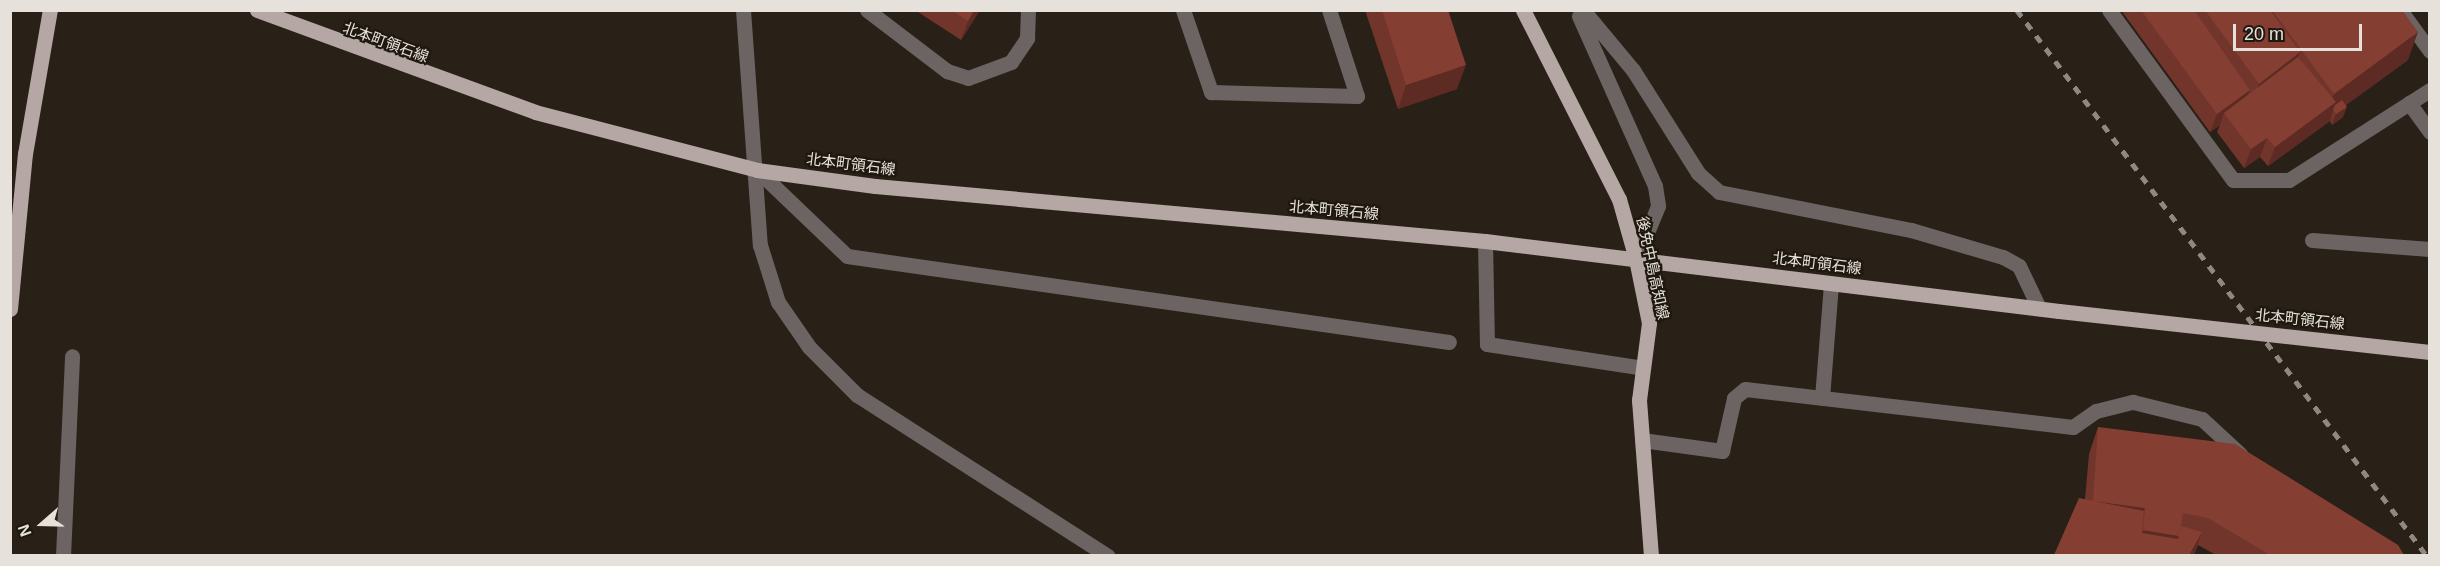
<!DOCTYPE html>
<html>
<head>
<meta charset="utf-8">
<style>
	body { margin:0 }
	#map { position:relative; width:2440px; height:566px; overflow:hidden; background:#292118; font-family:Arial,"Noto Sans JP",sans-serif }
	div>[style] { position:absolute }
	.minor>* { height:15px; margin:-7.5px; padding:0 7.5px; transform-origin:7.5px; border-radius:7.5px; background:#6b6463 }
	.major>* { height:15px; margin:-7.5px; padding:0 7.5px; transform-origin:7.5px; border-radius:7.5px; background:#b5a7a4 }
	.rail>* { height:4.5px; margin-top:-2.25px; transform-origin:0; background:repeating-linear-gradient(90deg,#908982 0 8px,transparent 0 16px) }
	.major-bridge>* { height:15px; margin:-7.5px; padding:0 7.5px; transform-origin:7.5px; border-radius:7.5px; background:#b5a7a4 }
	.wall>* { inset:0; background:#72352b }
	.shaded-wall>* { inset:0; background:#5d2b23 }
	.building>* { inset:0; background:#853e32 }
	span { translate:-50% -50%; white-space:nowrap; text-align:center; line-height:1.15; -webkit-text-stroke:4.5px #1f180f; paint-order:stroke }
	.street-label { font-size:15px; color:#e6e1db }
	.frame { position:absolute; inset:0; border:12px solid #e6e1db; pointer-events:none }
	.north { position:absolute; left:12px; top:494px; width:60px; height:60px; -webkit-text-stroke:4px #1f180f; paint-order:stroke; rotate:250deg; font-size:16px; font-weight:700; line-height:24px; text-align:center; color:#e6e1db }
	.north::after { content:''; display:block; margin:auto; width:21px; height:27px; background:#e6e1db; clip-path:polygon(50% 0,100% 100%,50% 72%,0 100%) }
	.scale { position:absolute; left:2233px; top:24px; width:129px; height:27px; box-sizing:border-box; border:3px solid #e6e1db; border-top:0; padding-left:8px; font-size:18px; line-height:21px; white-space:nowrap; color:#e6e1db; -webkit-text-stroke:4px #1f180f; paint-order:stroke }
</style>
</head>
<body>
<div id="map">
	<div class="minor">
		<i style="left:743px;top:10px;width:236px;rotate:85.9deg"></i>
		<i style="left:760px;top:245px;width:60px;rotate:72.5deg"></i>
		<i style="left:778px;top:302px;width:55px;rotate:55.4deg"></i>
		<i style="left:809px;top:347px;width:68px;rotate:45deg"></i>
		<i style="left:857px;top:395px;width:298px;rotate:32.7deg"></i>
		<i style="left:867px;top:10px;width:101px;rotate:37.3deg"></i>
		<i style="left:947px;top:71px;width:22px;rotate:18deg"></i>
		<i style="left:968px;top:78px;width:46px;rotate:-20.4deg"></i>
		<i style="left:1011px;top:62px;width:29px;rotate:-56deg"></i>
		<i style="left:1027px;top:38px;width:28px;rotate:-88deg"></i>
		<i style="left:1183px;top:10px;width:87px;rotate:71.1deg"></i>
		<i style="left:1211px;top:92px;width:146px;rotate:1.6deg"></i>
		<i style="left:1357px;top:96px;width:90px;rotate:-108deg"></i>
		<i style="left:1583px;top:10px;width:78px;rotate:50.2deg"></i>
		<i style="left:1633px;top:70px;width:122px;rotate:57.7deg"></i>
		<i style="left:1698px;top:173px;width:28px;rotate:42deg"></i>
		<i style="left:1719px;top:192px;width:196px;rotate:11.2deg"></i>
		<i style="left:1911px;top:230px;width:96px;rotate:16.4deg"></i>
		<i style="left:2003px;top:257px;width:18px;rotate:29deg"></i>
		<i style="left:2019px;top:266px;width:47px;rotate:64.5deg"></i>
		<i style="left:2109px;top:10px;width:210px;rotate:53.9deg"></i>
		<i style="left:2233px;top:180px;width:56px"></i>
		<i style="left:2289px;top:180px;width:167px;rotate:-32.6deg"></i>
		<i style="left:2400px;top:10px;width:51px;rotate:53.8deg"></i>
		<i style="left:1579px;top:16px;width:186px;rotate:65.9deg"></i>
		<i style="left:1655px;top:186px;width:20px;rotate:81deg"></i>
		<i style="left:1658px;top:206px;width:57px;rotate:112.5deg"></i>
		<i style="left:2409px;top:103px;width:36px;rotate:54deg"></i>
		<i style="left:757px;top:170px;width:124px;rotate:43.7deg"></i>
		<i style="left:847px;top:256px;width:608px;rotate:8.13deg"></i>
		<i style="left:2312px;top:240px;width:118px;rotate:4.4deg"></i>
		<i style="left:1485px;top:241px;width:103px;rotate:88.9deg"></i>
		<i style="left:1487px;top:344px;width:158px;rotate:8.7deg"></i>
		<i style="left:1822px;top:398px;width:115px;rotate:-85.5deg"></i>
		<i style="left:1642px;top:440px;width:81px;rotate:7.8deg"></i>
		<i style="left:1722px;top:451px;width:54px;rotate:-77.2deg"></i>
		<i style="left:1734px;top:398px;width:14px;rotate:-39deg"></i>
		<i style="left:1745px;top:389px;width:330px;rotate:6.6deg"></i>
		<i style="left:2073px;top:427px;width:28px;rotate:-35deg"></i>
		<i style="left:2096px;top:411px;width:38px;rotate:-14deg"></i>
		<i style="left:2133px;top:402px;width:71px;rotate:13.8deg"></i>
		<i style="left:2202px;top:419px;width:52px;rotate:42.6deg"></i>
		<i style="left:63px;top:556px;width:200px;rotate:-87.4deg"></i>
	</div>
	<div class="major">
		<i style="left:257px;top:10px;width:296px;rotate:20.1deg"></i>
		<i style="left:535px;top:112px;width:229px;rotate:14.6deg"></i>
		<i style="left:757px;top:170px;width:119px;rotate:7.7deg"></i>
		<i style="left:875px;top:186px;width:612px;rotate:5.15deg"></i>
		<i style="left:1485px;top:241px;width:578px;rotate:6.95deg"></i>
		<i style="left:1523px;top:10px;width:212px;rotate:63.1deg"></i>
		<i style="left:1619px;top:199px;width:62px;rotate:74.2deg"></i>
		<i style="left:1636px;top:259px;width:65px;rotate:78.5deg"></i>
		<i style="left:1649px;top:323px;width:78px;rotate:97.4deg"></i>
		<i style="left:1639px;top:400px;width:156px;rotate:85.6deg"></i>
		<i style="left:10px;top:309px;width:156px;rotate:-84.5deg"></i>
		<i style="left:25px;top:154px;width:146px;rotate:-80.2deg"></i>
	</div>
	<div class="rail">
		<i style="left:2017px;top:10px;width:683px;rotate:53.1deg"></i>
	</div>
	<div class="major-bridge">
		<i style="left:2059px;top:311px;width:373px;rotate:6.3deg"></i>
	</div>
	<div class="wall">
		<i style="clip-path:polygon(915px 10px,980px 10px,961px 40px)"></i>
		<i style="clip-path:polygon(1365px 10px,1448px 10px,1457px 89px,1398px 109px)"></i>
		<i style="clip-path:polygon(2121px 10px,2402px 10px,2408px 60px,2346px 105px,2343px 117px,2332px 125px,2330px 121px,2268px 166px,2260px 157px,2244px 168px,2217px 132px,2220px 125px,2210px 132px)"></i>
		<i style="clip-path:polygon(2098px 427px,2404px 555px,2216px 555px,2198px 545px,2194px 555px,2054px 555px,2085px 499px,2089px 454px)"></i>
	</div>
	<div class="shaded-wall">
		<i style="clip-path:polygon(974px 10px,980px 10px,961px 40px,968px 21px)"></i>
		<i style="clip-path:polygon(2418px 32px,2408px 60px,2335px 113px,2333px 110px,2330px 121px,2268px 166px,2275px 147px,2329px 107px,2334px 94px)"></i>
		<i style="clip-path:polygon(2300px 52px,2291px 76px,2250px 108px,2259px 84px)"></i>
		<i style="clip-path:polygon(1466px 65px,1457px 89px,1398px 109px,1406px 85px)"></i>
		<i style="clip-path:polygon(2250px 90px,2243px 108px,2224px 113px,2220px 125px,2210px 132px,2217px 114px)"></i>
		<i style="clip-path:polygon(2347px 107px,2343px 117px,2332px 125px,2336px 114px)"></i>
		<i style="clip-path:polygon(2267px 138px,2260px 157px,2244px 168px,2251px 149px)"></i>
		<i style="clip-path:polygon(2093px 501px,2145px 508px,2135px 535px)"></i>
		<i style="clip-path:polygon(2143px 530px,2179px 536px,2172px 555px,2134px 555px)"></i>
		<i style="clip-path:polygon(2202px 532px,2194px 555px,2189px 555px)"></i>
	</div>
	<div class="building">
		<i style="clip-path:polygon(951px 10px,974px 10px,968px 21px)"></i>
		<i style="clip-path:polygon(1382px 10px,1448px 10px,1466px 65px,1406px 85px)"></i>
		<i style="clip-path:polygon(2141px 10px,2194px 10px,2250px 90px,2217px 114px)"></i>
		<i style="clip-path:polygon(2205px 10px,2270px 10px,2300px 52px,2259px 84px)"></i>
		<i style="clip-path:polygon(2272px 10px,2402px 10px,2418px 32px,2334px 94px)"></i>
		<i style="clip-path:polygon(2298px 57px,2336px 102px,2275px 147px,2267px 138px,2251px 149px,2224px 113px)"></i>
		<i style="clip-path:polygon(2342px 100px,2347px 107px,2336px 114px,2333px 110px,2335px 105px)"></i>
		<i style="clip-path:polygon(2098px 427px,2235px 444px,2398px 545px,2404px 555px,2270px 555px,2208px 518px,2183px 513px,2179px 536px,2143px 530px,2145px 508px,2093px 501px)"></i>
		<i style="clip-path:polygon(2079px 498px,2144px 511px,2142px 533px,2178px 539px,2181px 526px,2202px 532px,2189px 555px,2054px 555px)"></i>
	</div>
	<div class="street-label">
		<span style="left:386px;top:42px;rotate:20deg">北本町領石線</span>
		<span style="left:851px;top:164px;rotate:7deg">北本町領石線</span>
		<span style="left:1334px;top:210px;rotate:5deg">北本町領石線</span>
		<span style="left:1817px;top:263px;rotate:7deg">北本町領石線</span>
		<span style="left:1653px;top:268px;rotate:78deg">後免中島高知線</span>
		<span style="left:2300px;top:319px;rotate:6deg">北本町領石線</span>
	</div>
	<div class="frame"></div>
	<div class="north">N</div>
	<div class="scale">20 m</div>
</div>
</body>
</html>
